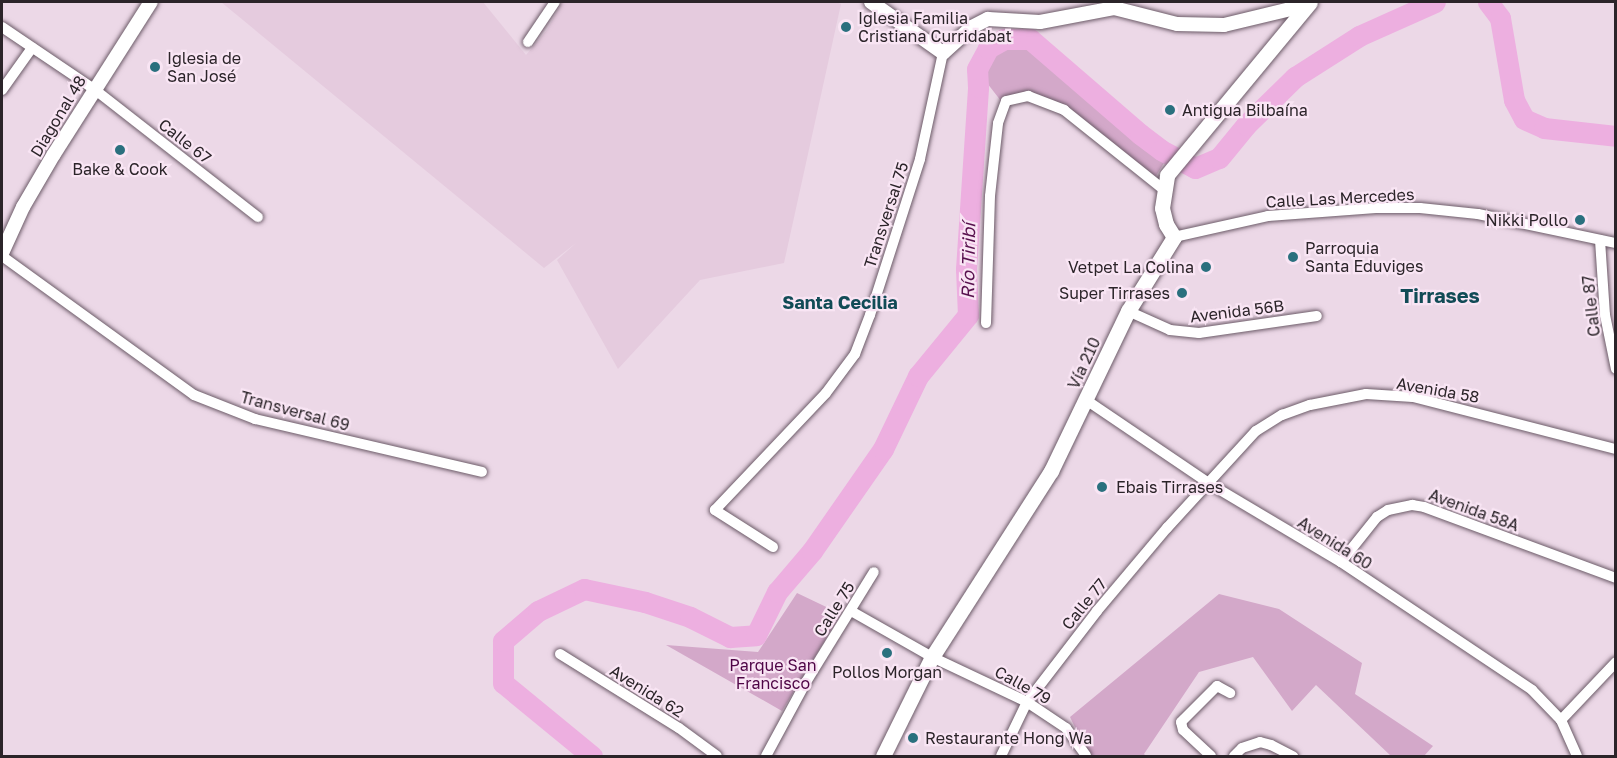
<!DOCTYPE html>
<html>
<head>
<meta charset="utf-8">
<style>
	body { margin:0 }
	#map { position:relative; width:1617px; height:758px; overflow:hidden; background:#ecd8e7; font-family:"Golos Text",sans-serif }
	div>[style] { position:absolute }
	.built>* { inset:0; background:#e5cbde }
	.green>* { inset:0; background:#d3a8c9 }
	.river>* { height:21px; margin:-10.5px; padding:0 10.5px; transform-origin:10.5px; border-radius:10.5px; background:#edafe0 }
	.roads { filter:drop-shadow(0 0 2px #6c5b68) drop-shadow(0 0 2px #6c5b68) }
	.minor>* { height:10px; margin:-5px; padding:0 5px; transform-origin:5px; border-radius:5px; background:#fff }
	.tertiary>* { height:14px; margin:-7px; padding:0 7px; transform-origin:7px; border-radius:7px; background:#fff }
	.secondary>* { height:15px; margin:-7.5px; padding:0 7.5px; transform-origin:7.5px; border-radius:7.5px; background:#fff }
	.dots>* { width:16px; height:16px; translate:-50% -50%; box-sizing:border-box; border:3px solid #f9e5f4; border-radius:50% }
	span { translate:-50% -50%; white-space:nowrap; text-align:center; line-height:1.15; -webkit-text-stroke:4.5px #f9e5f4; paint-order:stroke }
	.poi-label { font-size:16px; color:#2b2429 }
	.left { translate:0 -50%; text-align:left }
	.right { translate:-100% -50%; text-align:right }
	.street-label { font-size:16px; color:#2b2429 }
	.park-label { font-size:16px; color:#4f0546 }
	.water-label { font-size:18px; color:#59124f; font-style:italic }
	.neighbourhood-label { font-size:18px; color:#114b56; font-weight:700 }
	.quarter-label { font-size:20px; color:#114b56; font-weight:700 }
	.frame { position:absolute; inset:0; border:3px solid #2b2429; pointer-events:none }
</style>
</head>
<body>
<div id="map">
	<div class="built">
		<i style="clip-path:polygon(221px 2px,483px 2px,526px 55px,547px 30px,562px 2px,836px 2px,841px 4px,784px 263px,700px 280px,618px 369px,557px 260px,576px 243px,544px 268px)"></i>
	</div>
	<div class="green">
		<i style="clip-path:polygon(1012px 42px,1034px 45px,1143px 149px,1164px 163px,1154px 179px,1067px 108px,1027px 94px,1001px 101px,980px 74px,995px 49px)"></i>
		<i style="clip-path:polygon(797px 593px,841px 614px,782px 711px,666px 645px,758px 652px)"></i>
		<i style="clip-path:polygon(1219px 594px,1279px 609px,1362px 663px,1355px 694px,1433px 746px,1424px 756px,1391px 756px,1316px 685px,1292px 711px,1253px 657px,1199px 672px,1144px 754px,1146px 756px,1089px 756px,1070px 717px)"></i>
	</div>
	<div class="river">
		<i style="left:1488px;top:2px;width:20px;rotate:53deg"></i>
		<i style="left:1500px;top:18px;width:83px;rotate:80.3deg"></i>
		<i style="left:1514px;top:100px;width:21px;rotate:62deg"></i>
		<i style="left:1524px;top:119px;width:22px;rotate:24deg"></i>
		<i style="left:1544px;top:128px;width:72px;rotate:6.3deg"></i>
		<i style="left:592px;top:756px;width:115px;rotate:-140.6deg"></i>
		<i style="left:503px;top:683px;width:42px;rotate:-90deg"></i>
		<i style="left:503px;top:641px;width:46px;rotate:-40.6deg"></i>
		<i style="left:538px;top:611px;width:51px;rotate:-25.6deg"></i>
		<i style="left:584px;top:589px;width:62px;rotate:12deg"></i>
		<i style="left:645px;top:602px;width:47px;rotate:18.4deg"></i>
		<i style="left:690px;top:617px;width:45px;rotate:26.6deg"></i>
		<i style="left:730px;top:637px;width:26px;rotate:-4deg"></i>
		<i style="left:756px;top:635px;width:48px;rotate:-64deg"></i>
		<i style="left:777px;top:592px;width:54px;rotate:-49.5deg"></i>
		<i style="left:812px;top:551px;width:124px;rotate:-55.2deg"></i>
		<i style="left:883px;top:449px;width:81px;rotate:-64.4deg"></i>
		<i style="left:918px;top:376px;width:79px;rotate:-50.7deg"></i>
		<i style="left:968px;top:315px;width:46px;rotate:-92.5deg"></i>
		<i style="left:966px;top:269px;width:182px;rotate:-86.2deg"></i>
		<i style="left:978px;top:87px;width:18px;rotate:-93deg"></i>
		<i style="left:977px;top:69px;width:24px;rotate:-62deg"></i>
		<i style="left:988px;top:48px;width:18px;rotate:-29deg"></i>
		<i style="left:1004px;top:39px;width:26px"></i>
		<i style="left:1030px;top:39px;width:145px;rotate:40.8deg"></i>
		<i style="left:1140px;top:134px;width:26px;rotate:37deg"></i>
		<i style="left:1161px;top:150px;width:38px;rotate:28deg"></i>
		<i style="left:1195px;top:168px;width:26px;rotate:-23deg"></i>
		<i style="left:1219px;top:158px;width:43px;rotate:-50.7deg"></i>
		<i style="left:1246px;top:125px;width:69px;rotate:-44.4deg"></i>
		<i style="left:1295px;top:77px;width:76px;rotate:-32.6deg"></i>
		<i style="left:1359px;top:36px;width:83px;rotate:-24.1deg"></i>
	</div>
	<div class="roads">
		<div class="minor">
			<i style="left:2px;top:27px;width:111px;rotate:34deg"></i>
			<i style="left:94px;top:89px;width:208px;rotate:38deg"></i>
			<i style="left:528px;top:42px;width:48px;rotate:-56deg"></i>
			<i style="left:2px;top:90px;width:52px;rotate:-54.5deg"></i>
			<i style="left:1174px;top:237px;width:96px;rotate:-12.6deg"></i>
			<i style="left:1268px;top:216px;width:108px;rotate:-4.2deg"></i>
			<i style="left:1376px;top:208px;width:44px"></i>
			<i style="left:1420px;top:208px;width:58px;rotate:5.9deg"></i>
			<i style="left:1478px;top:214px;width:141px;rotate:11.9deg"></i>
			<i style="left:1600px;top:240px;width:75px;rotate:86.2deg"></i>
			<i style="left:1605px;top:315px;width:55px;rotate:78.5deg"></i>
			<i style="left:2px;top:256px;width:237px;rotate:35.9deg"></i>
			<i style="left:194px;top:395px;width:66px;rotate:21.5deg"></i>
			<i style="left:255px;top:419px;width:233px;rotate:13.1deg"></i>
			<i style="left:1128px;top:311px;width:46px;rotate:24.3deg"></i>
			<i style="left:1170px;top:330px;width:29px;rotate:6deg"></i>
			<i style="left:1199px;top:333px;width:119px;rotate:-8.2deg"></i>
			<i style="left:986px;top:323px;width:127px;rotate:-88.2deg"></i>
			<i style="left:990px;top:196px;width:73px;rotate:-83.7deg"></i>
			<i style="left:998px;top:123px;width:23px;rotate:-70deg"></i>
			<i style="left:1006px;top:101px;width:23px;rotate:-13deg"></i>
			<i style="left:1028px;top:96px;width:39px;rotate:21deg"></i>
			<i style="left:1064px;top:110px;width:127px;rotate:38.6deg"></i>
			<i style="left:1086px;top:400px;width:150px;rotate:34.1deg"></i>
			<i style="left:1210px;top:484px;width:152px;rotate:30.8deg"></i>
			<i style="left:1341px;top:562px;width:230px;rotate:33.8deg"></i>
			<i style="left:1532px;top:690px;width:42px;rotate:46deg"></i>
			<i style="left:773px;top:547px;width:69px;rotate:-147.5deg"></i>
			<i style="left:715px;top:510px;width:161px;rotate:-46.5deg"></i>
			<i style="left:826px;top:393px;width:49px;rotate:-53.4deg"></i>
			<i style="left:855px;top:354px;width:42px;rotate:-69deg"></i>
			<i style="left:870px;top:315px;width:164px;rotate:-72.2deg"></i>
			<i style="left:920px;top:159px;width:108px;rotate:-77.8deg"></i>
			<i style="left:1341px;top:562px;width:58px;rotate:-51.3deg"></i>
			<i style="left:1377px;top:517px;width:13px;rotate:-32deg"></i>
			<i style="left:1388px;top:510px;width:25px;rotate:-12deg"></i>
			<i style="left:1412px;top:505px;width:12px;rotate:9deg"></i>
			<i style="left:1424px;top:507px;width:205px;rotate:20.3deg"></i>
			<i style="left:851px;top:611px;width:93px;rotate:29.6deg"></i>
			<i style="left:932px;top:657px;width:105px;rotate:25.3deg"></i>
			<i style="left:1027px;top:702px;width:47px;rotate:33.7deg"></i>
			<i style="left:1066px;top:728px;width:34px;rotate:54deg"></i>
			<i style="left:560px;top:654px;width:140px;rotate:31.9deg"></i>
			<i style="left:679px;top:728px;width:47px;rotate:36.4deg"></i>
			<i style="left:766px;top:756px;width:84px;rotate:-61.6deg"></i>
			<i style="left:806px;top:682px;width:129px;rotate:-58.3deg"></i>
			<i style="left:1001px;top:756px;width:60px;rotate:-64.3deg"></i>
			<i style="left:1027px;top:702px;width:115px;rotate:-52.4deg"></i>
			<i style="left:1097px;top:611px;width:109px;rotate:-49.9deg"></i>
			<i style="left:1167px;top:528px;width:132px;rotate:-47.5deg"></i>
			<i style="left:1256px;top:431px;width:31px;rotate:-32deg"></i>
			<i style="left:1282px;top:415px;width:30px;rotate:-20deg"></i>
			<i style="left:1310px;top:405px;width:57px;rotate:-11.1deg"></i>
			<i style="left:1366px;top:394px;width:47px;rotate:3.7deg"></i>
			<i style="left:1413px;top:397px;width:210px;rotate:14.4deg"></i>
			<i style="left:1211px;top:756px;width:38px;rotate:-137deg"></i>
			<i style="left:1183px;top:730px;width:8px;rotate:-104deg"></i>
			<i style="left:1181px;top:722px;width:51px;rotate:-45deg"></i>
			<i style="left:1217px;top:686px;width:15px;rotate:28deg"></i>
			<i style="left:1234px;top:756px;width:11px;rotate:-45deg"></i>
			<i style="left:1242px;top:748px;width:19px;rotate:-18deg"></i>
			<i style="left:1260px;top:742px;width:11px;rotate:15deg"></i>
			<i style="left:1271px;top:745px;width:25px;rotate:27deg"></i>
			<i style="left:1577px;top:756px;width:39px;rotate:-114deg"></i>
			<i style="left:1561px;top:720px;width:80px;rotate:-46.5deg"></i>
		</div>
		<div class="tertiary">
			<i style="left:871px;top:2px;width:88px;rotate:35.3deg"></i>
			<i style="left:943px;top:53px;width:39px;rotate:-42deg"></i>
			<i style="left:972px;top:27px;width:18px;rotate:-27deg"></i>
			<i style="left:988px;top:19px;width:52px;rotate:3.3deg"></i>
			<i style="left:1040px;top:22px;width:75px;rotate:-10.7deg"></i>
			<i style="left:1114px;top:8px;width:65px;rotate:14.3deg"></i>
			<i style="left:1177px;top:24px;width:47px;rotate:1.2deg"></i>
			<i style="left:1224px;top:25px;width:85px;rotate:-13.5deg"></i>
			<i style="left:2px;top:253px;width:51px;rotate:-65.5deg"></i>
			<i style="left:23px;top:207px;width:61px;rotate:-59.7deg"></i>
			<i style="left:54px;top:154px;width:180px;rotate:-57.5deg"></i>
		</div>
		<div class="secondary">
			<i style="left:883px;top:756px;width:110px;rotate:-63.7deg"></i>
			<i style="left:932px;top:657px;width:221px;rotate:-57.4deg"></i>
			<i style="left:1051px;top:471px;width:178px;rotate:-64.3deg"></i>
			<i style="left:1128px;top:311px;width:87px;rotate:-58.1deg"></i>
			<i style="left:1174px;top:237px;width:15px;rotate:-122deg"></i>
			<i style="left:1166px;top:224px;width:16px;rotate:-104deg"></i>
			<i style="left:1162px;top:208px;width:33px;rotate:-81deg"></i>
			<i style="left:1167px;top:175px;width:224px;rotate:-50.4deg"></i>
		</div>
	</div>
	<div class="dots">
		<i style="left:846px;top:27px;background:#2a707e"></i>
		<i style="left:155px;top:67px;background:#2a707e"></i>
		<i style="left:1170px;top:110px;background:#2a707e"></i>
		<i style="left:120px;top:150px;background:#2a707e"></i>
		<i style="left:1580px;top:220px;background:#2a707e"></i>
		<i style="left:1293px;top:257px;background:#2a707e"></i>
		<i style="left:1206px;top:267px;background:#2a707e"></i>
		<i style="left:1182px;top:293px;background:#2a707e"></i>
		<i style="left:1102px;top:487px;background:#2a707e"></i>
		<i style="left:887px;top:653px;background:#2a707e"></i>
		<i style="left:913px;top:738px;background:#2a707e"></i>
	</div>
	<div class="poi-label">
		<span class="left" style="left:858px;top:27px">Iglesia Familia<br>Cristiana Curridabat</span>
		<span class="left" style="left:167px;top:67px">Iglesia de<br>San José</span>
		<span class="left" style="left:1182px;top:110px">Antigua Bilbaína</span>
		<span style="left:120px;top:169px">Bake &amp; Cook</span>
		<span class="right" style="left:1568px;top:220px">Nikki Pollo</span>
		<span class="left" style="left:1305px;top:257px">Parroquia<br>Santa Eduviges</span>
		<span class="right" style="left:1194px;top:267px">Vetpet La Colina</span>
		<span class="right" style="left:1170px;top:293px">Super Tirrases</span>
		<span class="left" style="left:1116px;top:487px">Ebais Tirrases</span>
		<span style="left:887px;top:672px">Pollos Morgan</span>
		<span class="left" style="left:925px;top:738px">Restaurante Hong Wa</span>
	</div>
	<div class="street-label">
		<span style="left:58px;top:116px;rotate:-59deg">Diagonal 48</span>
		<span style="left:185px;top:141px;rotate:38deg">Calle 67</span>
		<span style="left:1340px;top:198px;rotate:-3deg">Calle Las Mercedes</span>
		<span style="left:886px;top:215px;rotate:-72deg">Transversal 75</span>
		<span style="left:1591px;top:306px;rotate:-96deg">Calle 87</span>
		<span style="left:1237px;top:311px;rotate:-7deg">Avenida 56B</span>
		<span style="left:1084px;top:363px;rotate:-65deg">Vía 210</span>
		<span style="left:1438px;top:390px;rotate:10deg">Avenida 58</span>
		<span style="left:295px;top:411px;rotate:15deg">Transversal 69</span>
		<span style="left:1474px;top:510px;rotate:20deg">Avenida 58A</span>
		<span style="left:1335px;top:543px;rotate:32deg">Avenida 60</span>
		<span style="left:1084px;top:604px;rotate:-51deg">Calle 77</span>
		<span style="left:834px;top:609px;rotate:-58deg">Calle 75</span>
		<span style="left:1023px;top:685px;rotate:29deg">Calle 79</span>
		<span style="left:647px;top:691px;rotate:32deg">Avenida 62</span>
	</div>
	<div class="park-label">
		<span style="left:773px;top:674px">Parque San<br>Francisco</span>
	</div>
	<div class="water-label">
		<span style="left:968px;top:261px;rotate:-89deg">Río Tiribí</span>
	</div>
	<div class="neighbourhood-label">
		<span style="left:840px;top:302px">Santa Cecilia</span>
	</div>
	<div class="quarter-label">
		<span style="left:1440px;top:295px">Tirrases</span>
	</div>
	<div class="frame"></div>
</div>
</body>
</html>
